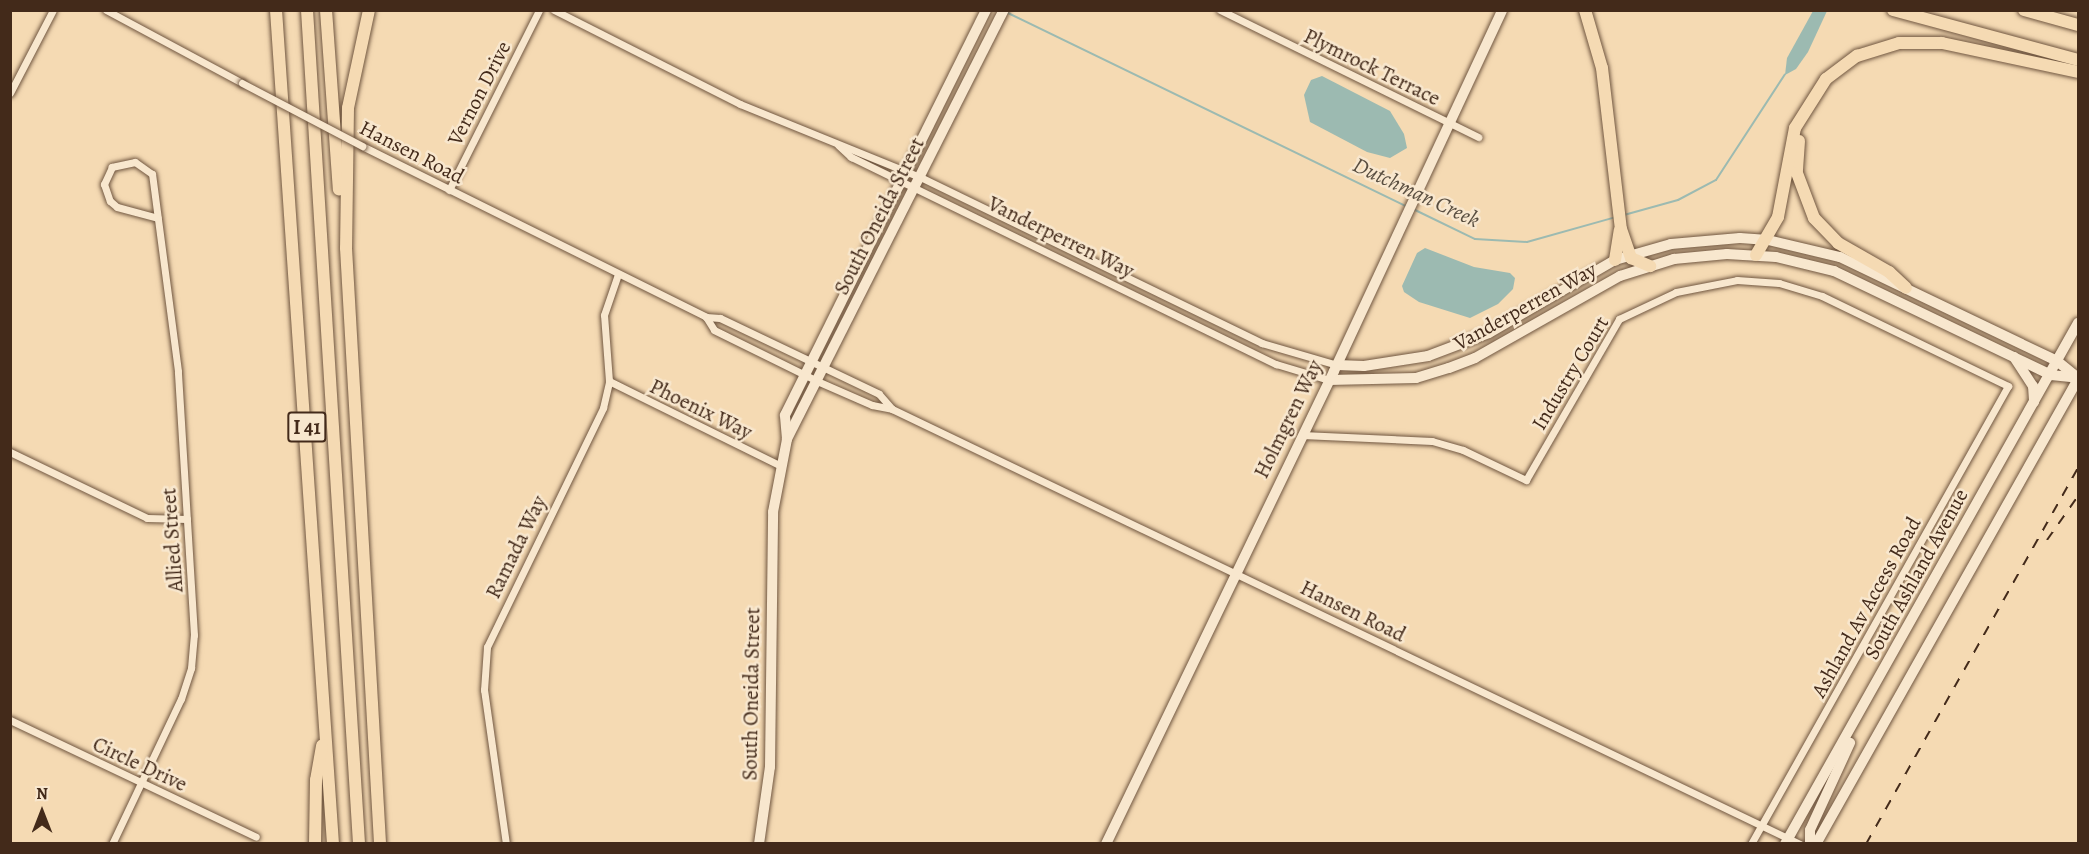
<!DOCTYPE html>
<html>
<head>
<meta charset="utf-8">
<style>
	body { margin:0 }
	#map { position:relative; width:2089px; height:854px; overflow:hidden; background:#f5dab3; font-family:Alegreya,serif }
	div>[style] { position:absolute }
	.water>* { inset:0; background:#9cbab1 }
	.stream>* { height:2px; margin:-1px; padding:0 1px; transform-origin:1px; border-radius:1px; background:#9cbab1 }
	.roads { filter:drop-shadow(0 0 2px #705640) drop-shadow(0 0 2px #705640) }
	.street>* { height:7px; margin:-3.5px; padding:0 3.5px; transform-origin:3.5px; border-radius:3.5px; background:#f8e7ce }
	.secondary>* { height:10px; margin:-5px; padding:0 5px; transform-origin:5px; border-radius:5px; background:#f8e7ce }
	.highway>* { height:12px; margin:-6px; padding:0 6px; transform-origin:6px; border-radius:6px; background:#f5dab3 }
	.rail>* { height:2px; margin-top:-1px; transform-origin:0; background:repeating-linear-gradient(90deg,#432a1a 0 10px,transparent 0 20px) }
	.bridges { filter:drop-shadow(0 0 2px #705640) drop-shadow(0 0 2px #705640) }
	.street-bridge>* { height:7px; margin:-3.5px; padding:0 3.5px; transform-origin:3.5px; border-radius:3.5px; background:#f8e7ce }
	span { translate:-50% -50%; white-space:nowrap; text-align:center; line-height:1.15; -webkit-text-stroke:5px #f8e7ce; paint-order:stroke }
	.shield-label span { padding:2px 4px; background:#f8e7ce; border:2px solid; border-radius:4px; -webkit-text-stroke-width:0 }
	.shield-label { font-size:20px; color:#432a1a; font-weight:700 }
	.street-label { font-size:21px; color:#432a1a }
	.water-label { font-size:22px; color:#594e40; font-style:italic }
	.frame { position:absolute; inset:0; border:12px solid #432a1a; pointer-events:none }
	.north { position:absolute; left:12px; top:782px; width:60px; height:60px; -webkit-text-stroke:4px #f8e7ce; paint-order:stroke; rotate:0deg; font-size:16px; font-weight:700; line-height:24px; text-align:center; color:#432a1a }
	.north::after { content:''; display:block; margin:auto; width:21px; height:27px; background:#432a1a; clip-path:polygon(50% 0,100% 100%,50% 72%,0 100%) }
</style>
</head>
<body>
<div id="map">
	<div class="water">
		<i style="clip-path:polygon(1813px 11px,1827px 11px,1808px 52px,1796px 69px,1785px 75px,1787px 58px)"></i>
		<i style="clip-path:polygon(1322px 76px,1390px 111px,1404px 134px,1407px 148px,1390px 158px,1367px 152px,1310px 122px,1304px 95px,1311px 80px)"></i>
		<i style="clip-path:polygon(1425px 248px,1474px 267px,1510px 273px,1515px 278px,1513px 289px,1498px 304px,1470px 318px,1419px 302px,1404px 292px,1402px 286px,1417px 253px)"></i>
	</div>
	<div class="stream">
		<i style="left:1008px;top:13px;width:444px;rotate:25.9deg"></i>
		<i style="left:1413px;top:209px;width:69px;rotate:25.8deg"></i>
		<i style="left:1475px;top:239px;width:52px;rotate:3.3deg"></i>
		<i style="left:1527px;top:242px;width:92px;rotate:-15.7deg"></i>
		<i style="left:1624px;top:215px;width:56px;rotate:-15.5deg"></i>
		<i style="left:1678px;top:200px;width:43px;rotate:-27.8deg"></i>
		<i style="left:1716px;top:180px;width:126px;rotate:-56.9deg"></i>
	</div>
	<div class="roads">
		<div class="street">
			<i style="left:106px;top:10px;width:154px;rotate:28.2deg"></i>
			<i style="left:554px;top:10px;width:208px;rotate:26.8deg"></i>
			<i style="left:740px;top:104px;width:194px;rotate:22.1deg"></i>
			<i style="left:920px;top:177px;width:380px;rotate:25.9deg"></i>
			<i style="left:1262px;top:343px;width:78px;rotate:16.3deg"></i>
			<i style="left:1220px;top:10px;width:288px;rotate:26.2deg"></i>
			<i style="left:10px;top:93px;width:93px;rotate:-62.6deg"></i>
			<i style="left:838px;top:145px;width:18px;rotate:43deg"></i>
			<i style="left:851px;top:157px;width:473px;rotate:26deg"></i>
			<i style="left:1276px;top:364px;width:55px;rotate:16.8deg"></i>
			<i style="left:362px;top:146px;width:384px;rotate:26.4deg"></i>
			<i style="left:706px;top:317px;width:14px;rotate:4deg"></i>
			<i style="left:720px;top:318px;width:176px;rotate:25.5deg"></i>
			<i style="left:879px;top:394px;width:20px;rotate:49deg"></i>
			<i style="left:449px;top:190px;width:201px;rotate:-63.4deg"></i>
			<i style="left:706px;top:317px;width:15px;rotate:58deg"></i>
			<i style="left:714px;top:330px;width:115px;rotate:26.3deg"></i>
			<i style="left:817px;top:381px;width:60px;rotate:23.6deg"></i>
			<i style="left:872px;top:405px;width:20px;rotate:11deg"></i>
			<i style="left:892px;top:409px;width:1007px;rotate:25.6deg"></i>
			<i style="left:609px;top:381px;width:190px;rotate:26.3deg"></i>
			<i style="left:1302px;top:435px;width:130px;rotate:2.6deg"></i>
			<i style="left:1432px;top:441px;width:32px;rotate:16deg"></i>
			<i style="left:1463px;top:450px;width:70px;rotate:25.5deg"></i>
			<i style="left:1526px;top:480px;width:186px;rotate:-60deg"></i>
			<i style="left:1619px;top:319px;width:63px;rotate:-25.3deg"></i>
			<i style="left:1676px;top:292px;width:62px;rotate:-11.1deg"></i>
			<i style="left:1737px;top:280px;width:42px;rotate:4.1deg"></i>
			<i style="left:1779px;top:283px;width:45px;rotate:16.8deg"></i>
			<i style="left:1822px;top:296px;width:207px;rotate:25.8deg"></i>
			<i style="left:2008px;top:386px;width:525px;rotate:119.3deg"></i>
			<i style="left:10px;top:452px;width:152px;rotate:25.7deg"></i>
			<i style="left:147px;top:518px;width:40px;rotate:1.4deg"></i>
			<i style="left:10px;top:720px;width:272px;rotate:25.4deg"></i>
			<i style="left:112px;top:844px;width:161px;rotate:-64.6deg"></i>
			<i style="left:181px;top:699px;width:33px;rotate:-72deg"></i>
			<i style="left:191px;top:668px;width:33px;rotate:-85deg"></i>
			<i style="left:194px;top:635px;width:264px;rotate:-93.5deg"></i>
			<i style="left:178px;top:371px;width:199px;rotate:-97.5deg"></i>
			<i style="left:152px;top:174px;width:21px;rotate:-145deg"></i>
			<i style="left:135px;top:162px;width:24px;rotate:168deg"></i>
			<i style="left:112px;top:167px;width:19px;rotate:115deg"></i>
			<i style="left:104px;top:184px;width:18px;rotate:71deg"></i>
			<i style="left:110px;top:201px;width:9px;rotate:41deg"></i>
			<i style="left:117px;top:207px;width:42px;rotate:15deg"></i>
			<i style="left:506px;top:844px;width:156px;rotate:-98.1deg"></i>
			<i style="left:484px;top:690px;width:43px;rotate:-86deg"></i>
			<i style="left:487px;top:647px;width:266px;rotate:-64.1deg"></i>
			<i style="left:603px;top:408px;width:28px;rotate:-77deg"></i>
			<i style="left:609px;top:381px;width:66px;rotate:-94.3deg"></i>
			<i style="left:604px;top:315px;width:43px;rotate:-71.1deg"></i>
		</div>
		<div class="secondary">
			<i style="left:2014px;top:357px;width:35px;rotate:57deg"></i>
			<i style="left:2033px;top:386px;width:16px;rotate:86deg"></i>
			<i style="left:1337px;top:365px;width:27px;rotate:2deg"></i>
			<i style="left:1364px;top:366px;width:65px;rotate:-8.9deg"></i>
			<i style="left:1428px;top:356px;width:65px;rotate:-20.7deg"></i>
			<i style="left:1489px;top:333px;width:146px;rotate:-30.1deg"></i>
			<i style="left:1615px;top:260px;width:58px;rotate:-15.9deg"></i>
			<i style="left:1671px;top:244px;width:69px;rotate:-5deg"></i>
			<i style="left:1740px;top:238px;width:28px;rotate:4deg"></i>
			<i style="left:1768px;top:240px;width:74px;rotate:13.3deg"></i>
			<i style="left:1840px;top:257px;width:241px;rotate:25.6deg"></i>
			<i style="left:2057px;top:361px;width:27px;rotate:39deg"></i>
			<i style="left:1329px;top:380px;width:87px;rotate:-1.3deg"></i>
			<i style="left:1416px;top:378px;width:34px;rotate:-17deg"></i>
			<i style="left:1449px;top:368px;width:28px;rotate:-21deg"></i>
			<i style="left:1475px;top:358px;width:167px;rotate:-29.5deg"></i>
			<i style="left:1620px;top:276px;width:57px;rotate:-17.5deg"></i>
			<i style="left:1674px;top:259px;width:53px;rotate:-5.4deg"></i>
			<i style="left:1727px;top:254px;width:49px;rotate:3.5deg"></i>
			<i style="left:1776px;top:257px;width:60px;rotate:13.6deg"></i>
			<i style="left:1834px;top:271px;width:241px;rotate:25.6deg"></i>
			<i style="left:2051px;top:375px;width:27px;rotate:6deg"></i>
			<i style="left:787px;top:439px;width:481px;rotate:-63.2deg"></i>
			<i style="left:759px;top:844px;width:78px;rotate:-81.9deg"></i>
			<i style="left:770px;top:767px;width:255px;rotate:-89.3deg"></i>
			<i style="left:773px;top:512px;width:74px;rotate:-79.1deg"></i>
			<i style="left:787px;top:439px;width:24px;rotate:-95deg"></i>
			<i style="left:785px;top:415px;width:452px;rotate:-63.6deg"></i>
			<i style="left:1106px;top:844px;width:525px;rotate:-64.26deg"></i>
			<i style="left:1334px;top:371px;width:398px;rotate:-65deg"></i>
			<i style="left:1785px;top:844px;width:598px;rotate:-60.65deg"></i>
			<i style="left:1810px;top:844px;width:14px;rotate:-90deg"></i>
			<i style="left:1810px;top:830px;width:96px;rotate:-65.3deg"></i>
			<i style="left:1816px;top:844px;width:534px;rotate:-60.6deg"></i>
		</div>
		<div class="highway">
			<i style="left:276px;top:10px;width:836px;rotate:86.09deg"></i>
			<i style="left:307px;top:10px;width:836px;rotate:86.43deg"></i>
			<i style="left:326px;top:10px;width:180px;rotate:85.9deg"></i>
			<i style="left:369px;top:10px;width:100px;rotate:102.1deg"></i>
			<i style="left:348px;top:108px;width:140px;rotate:90.8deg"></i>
			<i style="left:346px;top:248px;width:597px;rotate:86.73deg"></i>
			<i style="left:1585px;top:10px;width:60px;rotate:73.7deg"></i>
			<i style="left:1602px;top:68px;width:162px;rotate:83.3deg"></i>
			<i style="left:1621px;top:229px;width:31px;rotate:71deg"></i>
			<i style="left:1631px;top:258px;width:21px;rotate:23deg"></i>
			<i style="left:1893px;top:10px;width:192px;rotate:15.1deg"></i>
			<i style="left:2024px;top:10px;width:56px;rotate:15.5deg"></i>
			<i style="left:1799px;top:141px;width:32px;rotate:94deg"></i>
			<i style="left:1797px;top:173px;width:48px;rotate:69.3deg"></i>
			<i style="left:1814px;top:218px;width:35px;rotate:46deg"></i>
			<i style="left:1838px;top:243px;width:59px;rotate:29.6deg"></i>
			<i style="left:1889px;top:272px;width:23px;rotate:43deg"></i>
			<i style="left:1756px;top:255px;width:44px;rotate:-59.9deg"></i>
			<i style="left:1778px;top:217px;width:91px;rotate:-79.2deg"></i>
			<i style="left:1795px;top:128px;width:58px;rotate:-57.7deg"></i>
			<i style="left:1826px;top:79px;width:39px;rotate:-37deg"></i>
			<i style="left:1857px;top:56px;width:44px;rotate:-17.2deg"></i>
			<i style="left:1899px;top:43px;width:43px"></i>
			<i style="left:1942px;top:43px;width:139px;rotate:12deg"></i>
			<i style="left:1615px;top:260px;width:30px;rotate:-81deg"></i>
			<i style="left:315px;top:844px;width:64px;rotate:-89.1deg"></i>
			<i style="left:316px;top:780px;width:35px;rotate:-80deg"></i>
		</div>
	</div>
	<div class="rail">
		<i style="left:2047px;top:540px;width:54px;rotate:-54.8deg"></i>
		<i style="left:1866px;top:844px;width:432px;rotate:-60.6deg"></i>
	</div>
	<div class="bridges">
		<div class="street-bridge">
			<i style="left:242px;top:83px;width:136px;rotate:27.7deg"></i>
		</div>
	</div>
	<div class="shield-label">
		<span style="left:307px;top:427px">I 41</span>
	</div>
	<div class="street-label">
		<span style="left:1372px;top:67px;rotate:26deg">Plymrock Terrace</span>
		<span style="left:479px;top:93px;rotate:-63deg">Vernon Drive</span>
		<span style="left:412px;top:152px;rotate:27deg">Hansen Road</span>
		<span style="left:879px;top:216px;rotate:-63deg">South Oneida Street</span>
		<span style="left:1061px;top:237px;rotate:26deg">Vanderperren Way</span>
		<span style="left:1525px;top:306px;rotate:-29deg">Vanderperren Way</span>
		<span style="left:1570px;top:373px;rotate:-59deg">Industry Court</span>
		<span style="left:701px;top:409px;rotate:26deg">Phoenix Way</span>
		<span style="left:1288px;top:419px;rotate:-64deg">Holmgren Way</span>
		<span style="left:172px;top:540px;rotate:-94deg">Allied Street</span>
		<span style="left:516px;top:547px;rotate:-64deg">Ramada Way</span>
		<span style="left:1916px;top:574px;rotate:-61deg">South Ashland Avenue</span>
		<span style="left:1866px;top:607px;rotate:-61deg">Ashland Av Access Road</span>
		<span style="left:1353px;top:611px;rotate:26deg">Hansen Road</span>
		<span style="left:751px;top:694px;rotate:-89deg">South Oneida Street</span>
		<span style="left:140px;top:764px;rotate:25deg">Circle Drive</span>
	</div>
	<div class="water-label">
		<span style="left:1416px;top:193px;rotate:25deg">Dutchman Creek</span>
	</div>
	<div class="frame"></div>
	<div class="north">N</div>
</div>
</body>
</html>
